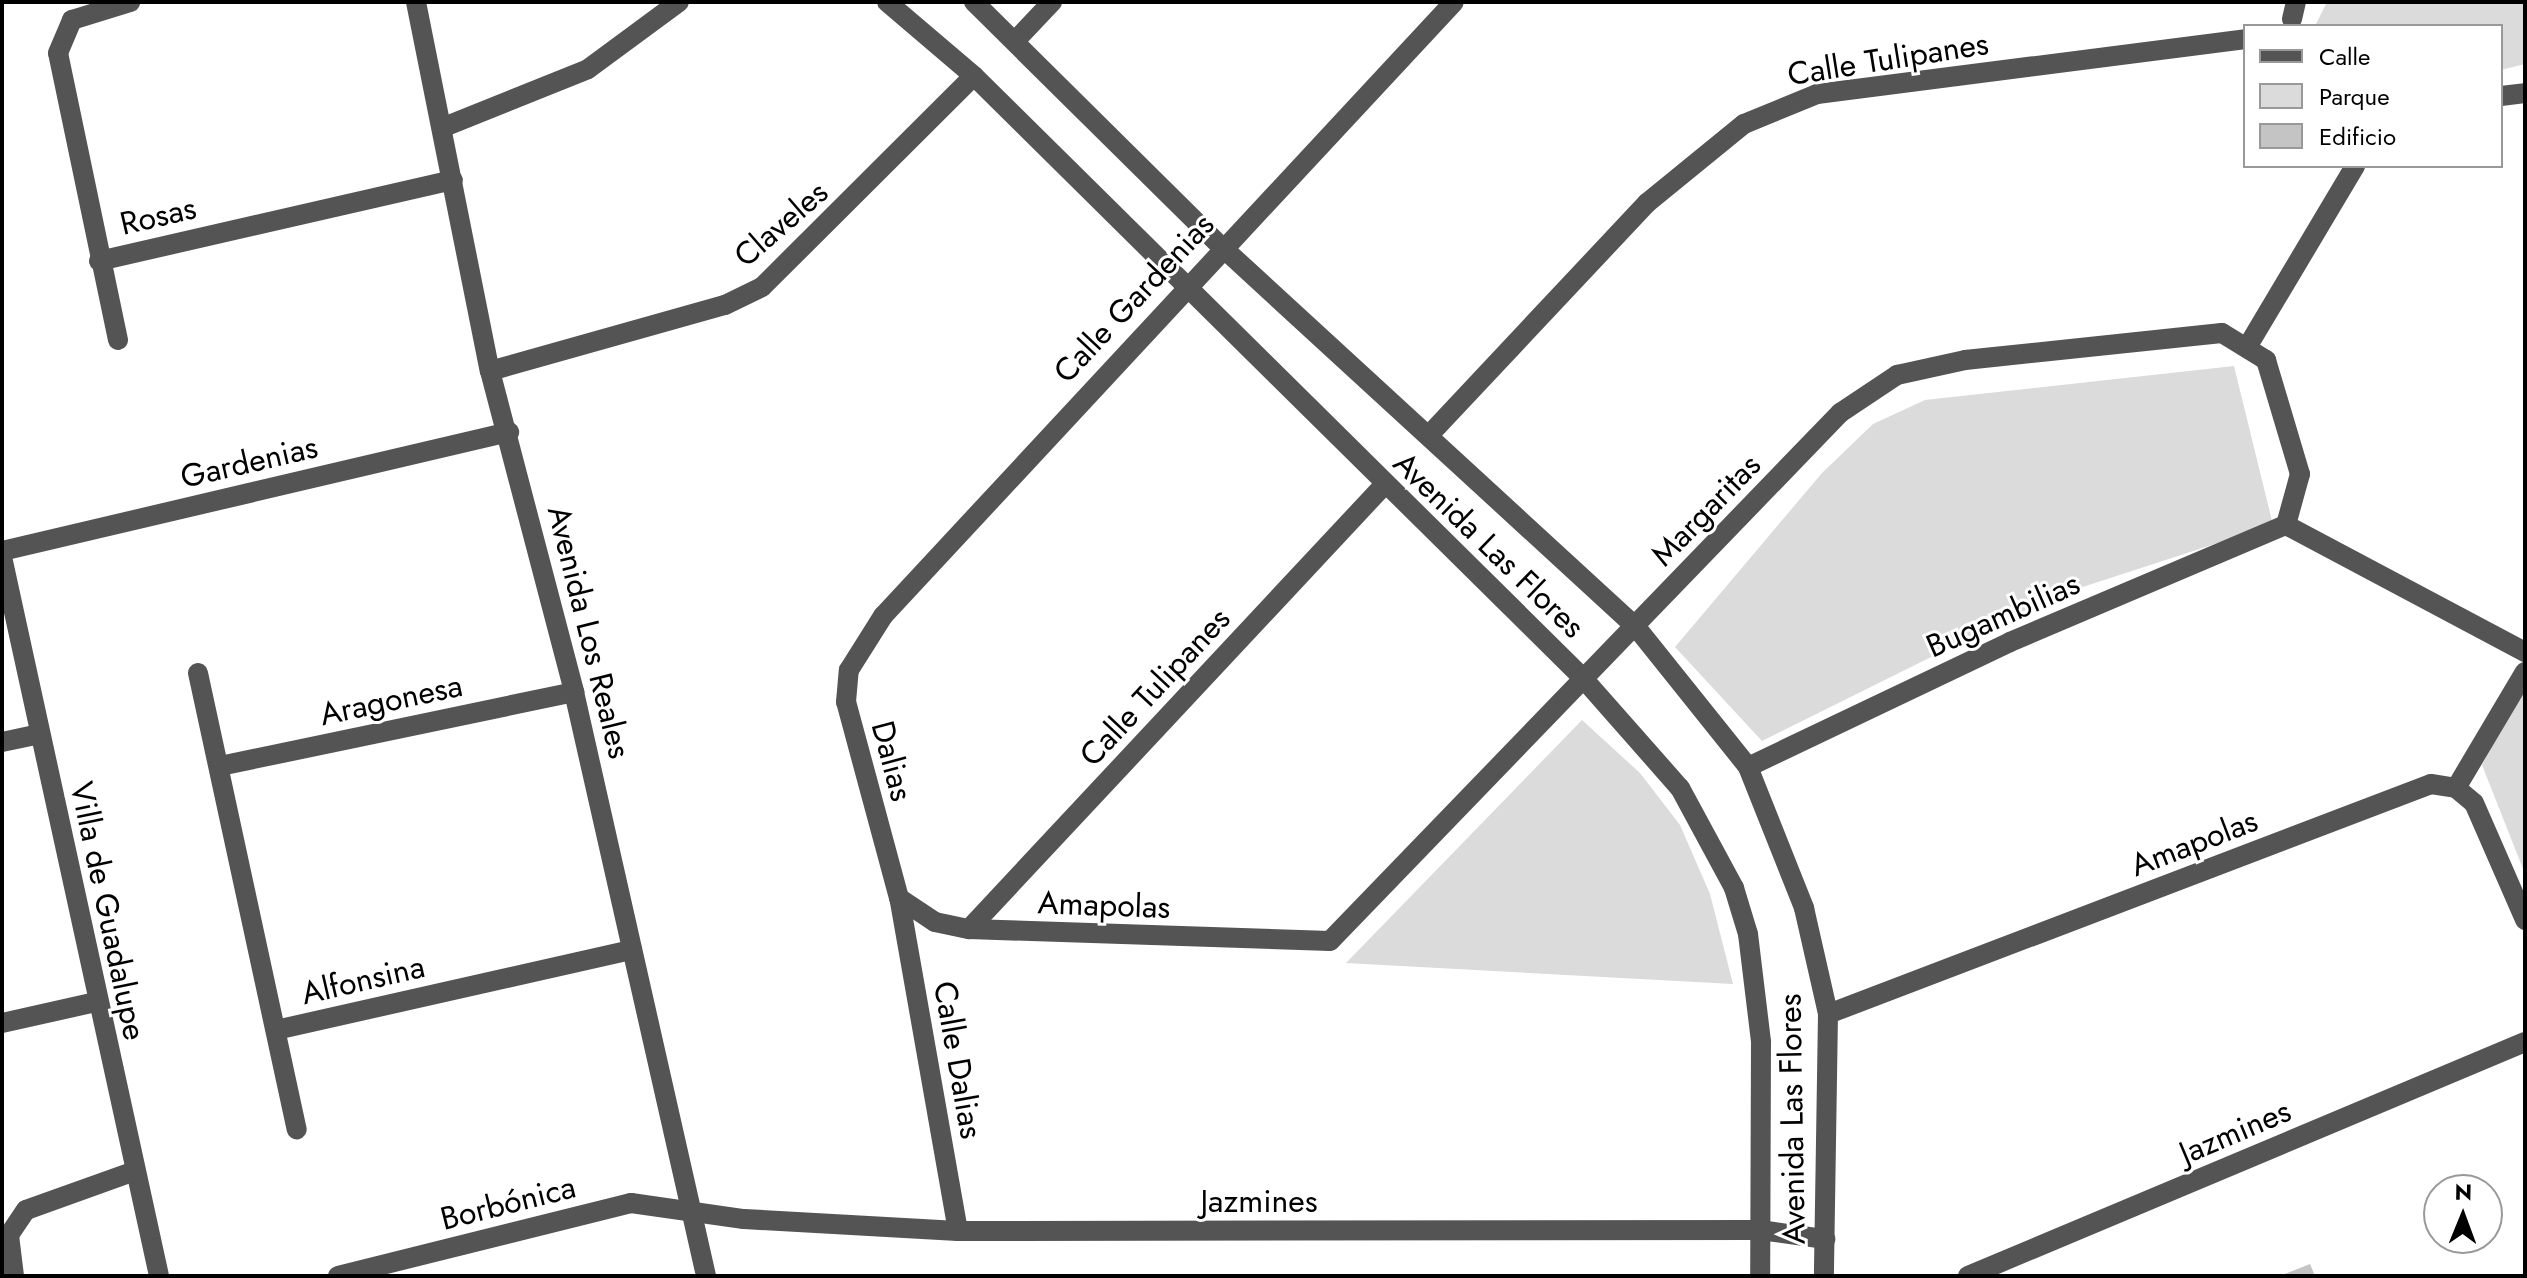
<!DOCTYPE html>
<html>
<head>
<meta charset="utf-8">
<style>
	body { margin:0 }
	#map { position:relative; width:2527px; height:1278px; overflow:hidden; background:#fff; font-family:Jost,sans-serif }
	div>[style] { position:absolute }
	.green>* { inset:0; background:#dbdbdb }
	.building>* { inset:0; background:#c4c4c4 }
	.minor>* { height:20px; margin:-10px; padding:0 10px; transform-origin:10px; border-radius:10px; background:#545454 }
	span { translate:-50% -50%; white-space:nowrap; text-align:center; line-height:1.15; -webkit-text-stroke:6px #fff; paint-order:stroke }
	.street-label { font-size:32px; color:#000 }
	.frame { position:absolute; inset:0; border:4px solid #000; pointer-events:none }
	.legend { position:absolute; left:2243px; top:24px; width:260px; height:144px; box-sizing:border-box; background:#fff; border:2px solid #999; margin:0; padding:10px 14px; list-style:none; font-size:24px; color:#000 }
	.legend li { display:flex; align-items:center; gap:16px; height:40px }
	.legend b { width:40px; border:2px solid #999 }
	.north { position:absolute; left:2423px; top:1174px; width:80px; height:80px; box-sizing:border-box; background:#fff; border:2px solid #999; border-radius:50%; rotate:1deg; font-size:22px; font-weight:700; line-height:32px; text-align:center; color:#000 }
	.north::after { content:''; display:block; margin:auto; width:28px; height:36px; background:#000; clip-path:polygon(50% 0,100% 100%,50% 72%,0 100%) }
</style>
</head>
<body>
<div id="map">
	<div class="green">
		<i style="clip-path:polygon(2327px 2px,2525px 2px,2525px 64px,2501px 70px,2501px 26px,2315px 26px)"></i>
		<i style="clip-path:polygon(2234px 366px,2273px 525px,2052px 597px,1762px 741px,1675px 647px,1822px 473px,1873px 424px,1925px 400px)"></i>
		<i style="clip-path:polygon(2525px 686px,2525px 874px,2482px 765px)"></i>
		<i style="clip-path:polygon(1582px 720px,1640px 773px,1680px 825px,1710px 894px,1733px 984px,1346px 963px)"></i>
	</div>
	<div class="building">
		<i style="clip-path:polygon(2310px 1264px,2315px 1276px,2280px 1276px)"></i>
	</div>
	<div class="minor">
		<i style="left:416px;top:2px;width:376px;rotate:78.7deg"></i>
		<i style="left:490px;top:371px;width:332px;rotate:75.3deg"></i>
		<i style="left:574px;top:692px;width:599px;rotate:77.26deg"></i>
		<i style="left:887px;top:2px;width:114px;rotate:40.4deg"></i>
		<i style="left:974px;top:76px;width:855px;rotate:44.67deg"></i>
		<i style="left:1582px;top:677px;width:148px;rotate:48.6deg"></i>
		<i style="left:1680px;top:788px;width:114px;rotate:61.6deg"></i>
		<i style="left:1734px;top:888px;width:48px;rotate:73.1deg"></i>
		<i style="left:1748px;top:934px;width:109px;rotate:83.1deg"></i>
		<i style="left:1761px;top:1042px;width:234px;rotate:90.2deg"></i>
		<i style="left:974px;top:2px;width:349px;rotate:44.7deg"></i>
		<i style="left:1222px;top:247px;width:562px;rotate:42.55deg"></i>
		<i style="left:1636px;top:627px;width:179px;rotate:51.3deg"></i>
		<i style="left:1748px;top:767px;width:152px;rotate:68.3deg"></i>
		<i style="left:1804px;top:908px;width:109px;rotate:77.2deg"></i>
		<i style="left:1828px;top:1014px;width:262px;rotate:90.9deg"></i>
		<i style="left:2292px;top:19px;width:17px;rotate:-77deg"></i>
		<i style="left:1017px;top:39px;width:51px;rotate:-46.6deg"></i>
		<i style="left:2501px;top:96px;width:24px;rotate:-7deg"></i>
		<i style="left:444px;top:127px;width:155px;rotate:-21.9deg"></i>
		<i style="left:588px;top:69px;width:113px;rotate:-36.4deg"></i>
		<i style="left:99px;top:261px;width:363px;rotate:-12.9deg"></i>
		<i style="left:118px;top:340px;width:293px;rotate:-101.8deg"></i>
		<i style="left:58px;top:53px;width:36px;rotate:-67deg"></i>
		<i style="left:72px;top:20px;width:61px;rotate:-17.2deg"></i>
		<i style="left:2249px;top:344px;width:207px;rotate:-59.2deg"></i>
		<i style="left:490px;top:371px;width:244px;rotate:-15.7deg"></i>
		<i style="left:725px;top:305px;width:41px;rotate:-25.9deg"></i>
		<i style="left:762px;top:287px;width:299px;rotate:-44.9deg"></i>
		<i style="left:1431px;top:433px;width:316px;rotate:-46.8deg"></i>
		<i style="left:1647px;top:203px;width:125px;rotate:-39.2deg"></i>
		<i style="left:1744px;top:124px;width:79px;rotate:-22.3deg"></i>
		<i style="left:1817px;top:94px;width:432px;rotate:-7.3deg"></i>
		<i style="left:2286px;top:525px;width:271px;rotate:28deg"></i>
		<i style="left:2px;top:551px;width:521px;rotate:-13.21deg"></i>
		<i style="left:2px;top:557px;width:736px;rotate:77.68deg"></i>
		<i style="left:198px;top:673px;width:467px;rotate:77.8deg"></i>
		<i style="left:2px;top:742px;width:38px;rotate:-12deg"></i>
		<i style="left:220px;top:766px;width:362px;rotate:-11.8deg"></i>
		<i style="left:1748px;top:767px;width:290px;rotate:-25.5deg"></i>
		<i style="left:2010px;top:642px;width:300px;rotate:-23deg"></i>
		<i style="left:2456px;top:788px;width:23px;rotate:40deg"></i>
		<i style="left:2474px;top:803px;width:128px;rotate:66.4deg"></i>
		<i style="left:2456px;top:788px;width:135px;rotate:-59.3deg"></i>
		<i style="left:899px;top:898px;width:43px;rotate:33.7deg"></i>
		<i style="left:935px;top:922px;width:35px;rotate:12deg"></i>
		<i style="left:969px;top:929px;width:361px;rotate:1.9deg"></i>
		<i style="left:1330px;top:941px;width:734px;rotate:-45.99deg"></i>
		<i style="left:1840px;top:413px;width:69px;rotate:-33.7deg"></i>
		<i style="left:1897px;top:375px;width:70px;rotate:-12.4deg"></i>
		<i style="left:1965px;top:360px;width:258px;rotate:-6deg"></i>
		<i style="left:2222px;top:333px;width:52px;rotate:31.5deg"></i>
		<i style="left:2266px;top:360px;width:119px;rotate:73.4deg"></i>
		<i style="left:2300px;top:474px;width:53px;rotate:105.4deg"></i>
		<i style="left:969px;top:929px;width:608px;rotate:-46.93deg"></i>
		<i style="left:1828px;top:1014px;width:645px;rotate:-20.88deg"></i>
		<i style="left:2431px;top:784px;width:25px;rotate:9deg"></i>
		<i style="left:2px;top:1023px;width:96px;rotate:-12.6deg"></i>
		<i style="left:276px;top:1030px;width:365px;rotate:-12.7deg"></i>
		<i style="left:958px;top:1231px;width:338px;rotate:-100deg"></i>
		<i style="left:899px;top:898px;width:203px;rotate:-105.1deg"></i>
		<i style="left:846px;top:702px;width:32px;rotate:-85deg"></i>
		<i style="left:849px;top:670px;width:64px;rotate:-57.8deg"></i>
		<i style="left:883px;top:616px;width:838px;rotate:-47.08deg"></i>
		<i style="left:14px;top:1276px;width:41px;rotate:-97deg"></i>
		<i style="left:9px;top:1235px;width:30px;rotate:-56deg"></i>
		<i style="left:26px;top:1210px;width:116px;rotate:-19.7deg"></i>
		<i style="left:338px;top:1276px;width:302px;rotate:-14deg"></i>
		<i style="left:631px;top:1203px;width:114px;rotate:8.1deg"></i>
		<i style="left:744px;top:1219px;width:214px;rotate:3.2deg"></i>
		<i style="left:958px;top:1231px;width:802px;rotate:-0.07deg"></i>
		<i style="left:1760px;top:1230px;width:66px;rotate:7.9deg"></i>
		<i style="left:1968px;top:1276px;width:604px;rotate:-22.79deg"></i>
	</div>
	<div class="street-label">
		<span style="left:1888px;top:59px;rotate:-9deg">Calle Tulipanes</span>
		<span style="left:158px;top:216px;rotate:-13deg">Rosas</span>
		<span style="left:781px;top:224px;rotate:-41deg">Claveles</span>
		<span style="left:1134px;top:298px;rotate:-47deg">Calle Gardenias</span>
		<span style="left:249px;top:462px;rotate:-13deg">Gardenias</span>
		<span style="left:1706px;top:510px;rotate:-46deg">Margaritas</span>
		<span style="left:1489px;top:545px;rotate:44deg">Avenida Las Flores</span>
		<span style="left:2003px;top:615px;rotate:-24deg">Bugambilias</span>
		<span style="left:589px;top:632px;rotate:76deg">Avenida Los Reales</span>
		<span style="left:1155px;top:687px;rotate:-47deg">Calle Tulipanes</span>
		<span style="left:391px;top:700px;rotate:-12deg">Aragonesa</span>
		<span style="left:892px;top:761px;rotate:75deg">Dalias</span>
		<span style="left:2194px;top:843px;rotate:-21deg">Amapolas</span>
		<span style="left:1104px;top:905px;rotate:2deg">Amapolas</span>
		<span style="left:108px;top:911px;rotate:78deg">Villa de Guadalupe</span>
		<span style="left:363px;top:980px;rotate:-13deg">Alfonsina</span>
		<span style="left:958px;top:1060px;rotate:80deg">Calle Dalias</span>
		<span style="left:1792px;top:1119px;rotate:-91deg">Avenida Las Flores</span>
		<span style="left:2235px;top:1132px;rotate:-23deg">Jazmines</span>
		<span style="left:1259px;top:1201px">Jazmines</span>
		<span style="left:508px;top:1203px;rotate:-14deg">Borbónica</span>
	</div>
	<div class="frame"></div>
	<ul class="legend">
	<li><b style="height:10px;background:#545454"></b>Calle</li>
	<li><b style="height:22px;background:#dbdbdb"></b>Parque</li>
	<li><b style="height:22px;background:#c4c4c4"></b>Edificio</li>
	</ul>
	<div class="north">N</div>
</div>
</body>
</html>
